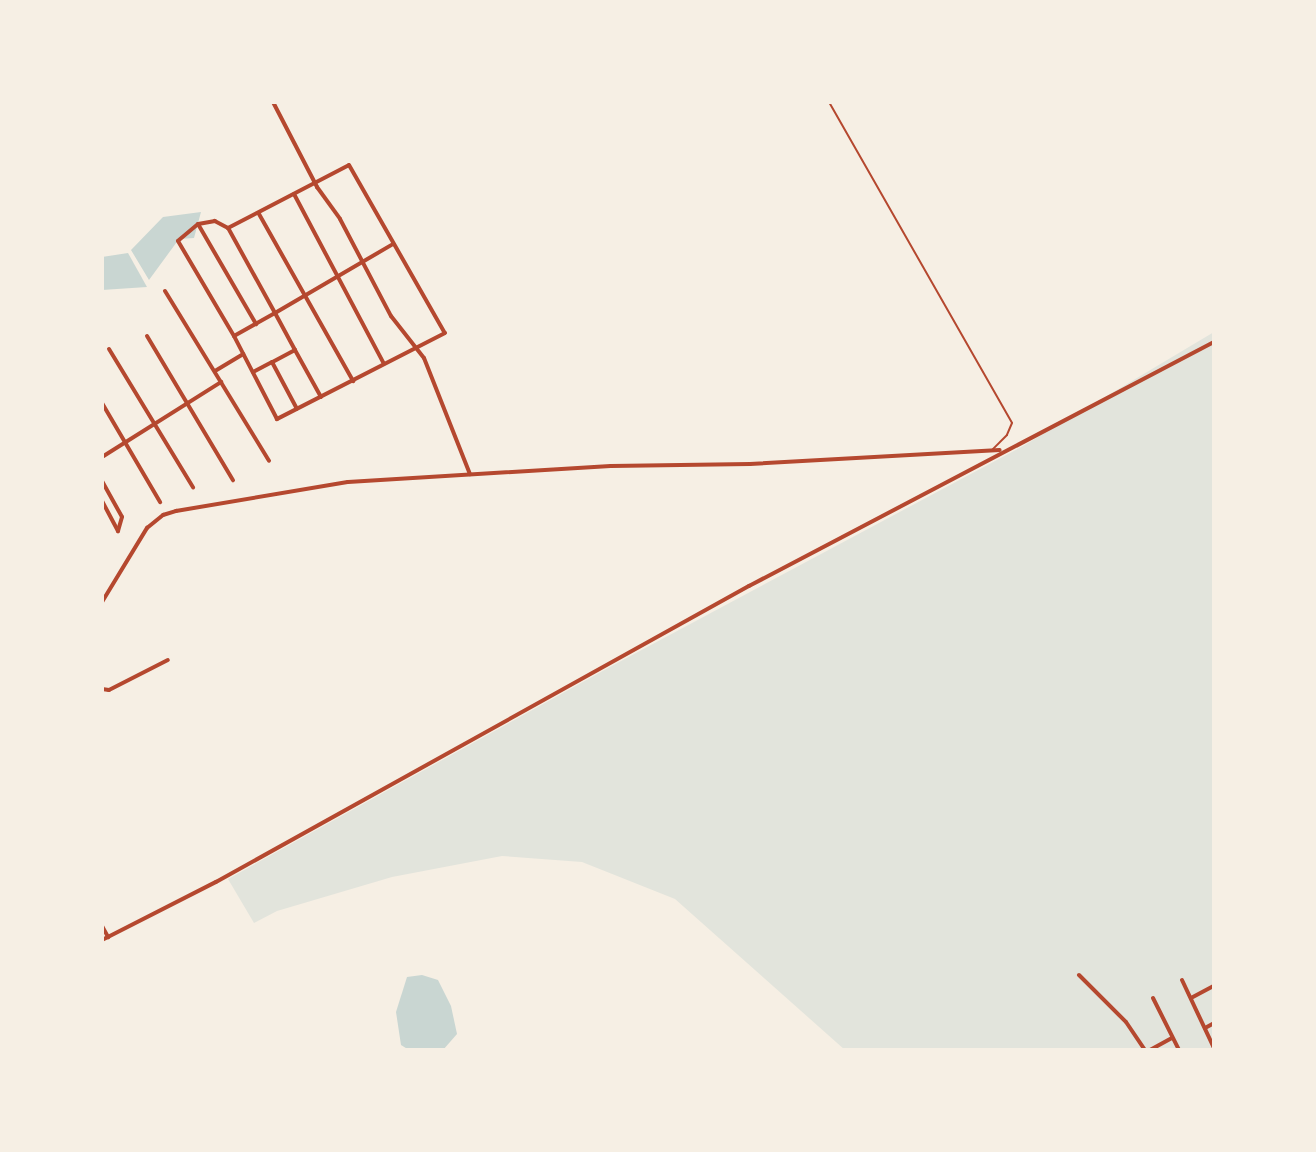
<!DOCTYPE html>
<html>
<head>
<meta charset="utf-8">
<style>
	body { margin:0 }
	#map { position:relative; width:1316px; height:1152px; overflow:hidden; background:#f6efe4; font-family:Georgia,serif }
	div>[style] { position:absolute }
	.green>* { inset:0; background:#e2e4dc }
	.water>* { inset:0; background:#c9d6d2 }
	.service>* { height:2px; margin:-1px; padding:0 1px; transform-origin:1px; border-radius:1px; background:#b5482f }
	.minor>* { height:4px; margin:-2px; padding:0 2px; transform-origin:2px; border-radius:2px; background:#b5482f }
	span { translate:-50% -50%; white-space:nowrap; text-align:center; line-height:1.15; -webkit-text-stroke:8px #f6efe4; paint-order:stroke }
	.frame { position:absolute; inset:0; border:104px solid #f6efe4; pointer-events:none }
</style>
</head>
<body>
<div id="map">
	<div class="green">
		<i style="clip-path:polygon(1214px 332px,1214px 1050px,845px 1050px,675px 899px,582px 862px,502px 856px,392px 877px,277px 911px,254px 923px,228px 879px,608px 668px,1023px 446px)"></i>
	</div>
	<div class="water">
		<i style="clip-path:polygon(201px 212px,194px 238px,179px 239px,149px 280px,131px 250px,163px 217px)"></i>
		<i style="clip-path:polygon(128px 253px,147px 287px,102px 290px,102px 257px)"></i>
		<i style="clip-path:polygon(422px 975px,438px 980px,451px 1006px,457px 1034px,443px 1050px,409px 1050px,401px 1045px,396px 1012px,407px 977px)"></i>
	</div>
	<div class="service">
		<i style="left:829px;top:102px;width:369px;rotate:60.3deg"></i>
		<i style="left:1012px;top:423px;width:13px;rotate:113deg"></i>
		<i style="left:1007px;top:435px;width:20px;rotate:135deg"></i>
	</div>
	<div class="minor">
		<i style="left:273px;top:102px;width:96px;rotate:62.6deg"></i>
		<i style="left:317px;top:187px;width:39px;rotate:54deg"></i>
		<i style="left:340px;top:219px;width:110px;rotate:62.3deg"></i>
		<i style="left:391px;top:316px;width:53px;rotate:51.8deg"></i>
		<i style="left:424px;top:358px;width:125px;rotate:68.4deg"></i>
		<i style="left:294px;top:194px;width:192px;rotate:62.1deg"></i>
		<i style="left:259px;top:214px;width:192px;rotate:60.6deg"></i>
		<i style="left:198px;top:224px;width:116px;rotate:59.9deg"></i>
		<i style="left:228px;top:228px;width:136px;rotate:-27.5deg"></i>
		<i style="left:349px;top:165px;width:193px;rotate:60.3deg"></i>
		<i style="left:445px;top:333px;width:189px;rotate:152.9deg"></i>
		<i style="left:277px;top:419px;width:93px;rotate:-117.4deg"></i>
		<i style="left:165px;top:291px;width:199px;rotate:58.5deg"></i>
		<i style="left:147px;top:336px;width:168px;rotate:59.2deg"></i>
		<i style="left:109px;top:349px;width:162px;rotate:58.7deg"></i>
		<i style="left:295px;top:350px;width:26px;rotate:152deg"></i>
		<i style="left:272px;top:362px;width:53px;rotate:62deg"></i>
		<i style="left:215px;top:371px;width:33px;rotate:-31deg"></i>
		<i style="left:253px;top:372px;width:21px;rotate:-28deg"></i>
		<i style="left:321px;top:397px;width:54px;rotate:-119deg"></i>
		<i style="left:295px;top:350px;width:42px;rotate:-118.4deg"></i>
		<i style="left:275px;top:313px;width:97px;rotate:-118.9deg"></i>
		<i style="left:228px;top:228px;width:15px;rotate:-152deg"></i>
		<i style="left:215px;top:221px;width:17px;rotate:170deg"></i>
		<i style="left:198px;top:224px;width:26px;rotate:140deg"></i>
		<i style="left:178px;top:241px;width:110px;rotate:59.5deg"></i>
		<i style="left:234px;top:336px;width:47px;rotate:-29.3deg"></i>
		<i style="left:275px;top:313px;width:137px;rotate:-30.3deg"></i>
		<i style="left:102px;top:403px;width:115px;rotate:59.6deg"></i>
		<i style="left:102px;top:457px;width:141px;rotate:-32.2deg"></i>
		<i style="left:102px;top:481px;width:41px;rotate:60.9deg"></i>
		<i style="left:122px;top:517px;width:15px;rotate:106deg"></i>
		<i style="left:118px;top:531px;width:34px;rotate:-118deg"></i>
		<i style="left:102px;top:602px;width:87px;rotate:-58.7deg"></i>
		<i style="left:147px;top:528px;width:21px;rotate:-39deg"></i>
		<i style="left:163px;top:515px;width:14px;rotate:-17deg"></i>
		<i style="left:176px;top:511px;width:174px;rotate:-9.6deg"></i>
		<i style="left:348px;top:482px;width:263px;rotate:-3.5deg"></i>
		<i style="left:611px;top:466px;width:139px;rotate:-0.8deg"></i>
		<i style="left:750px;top:464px;width:250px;rotate:-3.2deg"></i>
		<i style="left:102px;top:689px;width:7px;rotate:8deg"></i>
		<i style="left:109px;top:690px;width:66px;rotate:-27deg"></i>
		<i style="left:102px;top:926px;width:13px;rotate:61deg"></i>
		<i style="left:102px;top:940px;width:128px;rotate:-27deg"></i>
		<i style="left:216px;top:882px;width:610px;rotate:-29.05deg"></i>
		<i style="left:749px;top:586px;width:525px;rotate:-27.69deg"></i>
		<i style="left:1079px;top:975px;width:66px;rotate:45deg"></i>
		<i style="left:1126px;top:1022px;width:34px;rotate:56deg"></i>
		<i style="left:1182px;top:980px;width:75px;rotate:64.8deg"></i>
		<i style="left:1153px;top:998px;width:58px;rotate:63.4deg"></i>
		<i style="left:1191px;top:998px;width:26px;rotate:-28deg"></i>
		<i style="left:1205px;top:1028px;width:10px;rotate:-29deg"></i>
		<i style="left:1150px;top:1050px;width:25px;rotate:-29deg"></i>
	</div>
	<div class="frame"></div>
</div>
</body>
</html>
